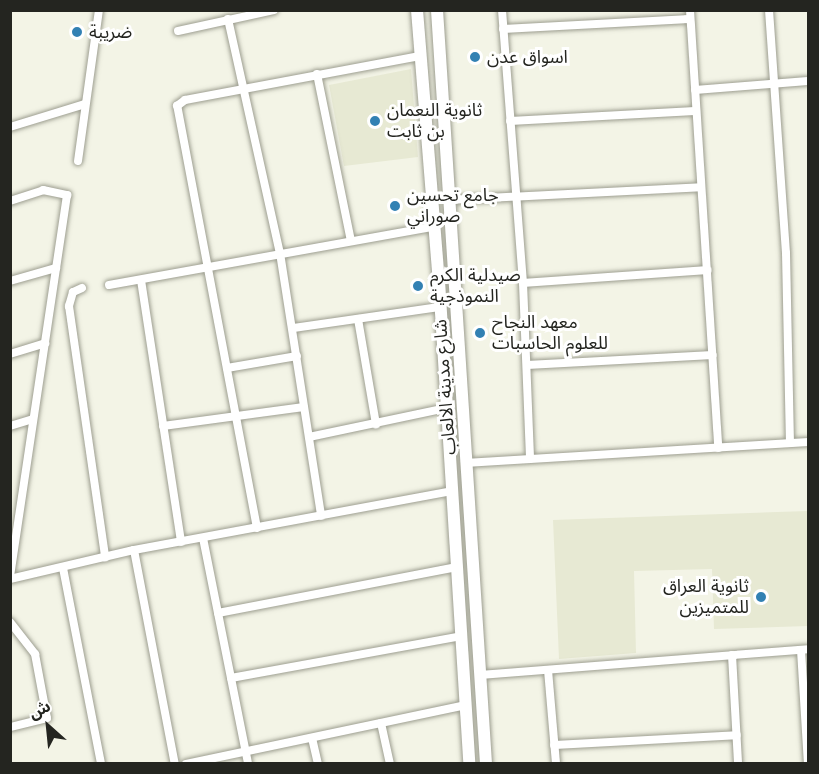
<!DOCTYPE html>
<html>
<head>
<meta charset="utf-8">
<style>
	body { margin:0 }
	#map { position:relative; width:819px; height:774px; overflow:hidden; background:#f3f4e6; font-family:"DM Sans","Noto Sans Arabic",sans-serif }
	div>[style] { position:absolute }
	.built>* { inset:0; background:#e7e9d3 }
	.roads { filter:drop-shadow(0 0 2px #9d9e90) drop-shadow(0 0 2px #9d9e90) }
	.minor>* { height:8px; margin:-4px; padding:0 4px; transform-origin:4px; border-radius:4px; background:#fff }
	.secondary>* { height:12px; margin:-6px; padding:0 6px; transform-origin:6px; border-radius:6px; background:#fff }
	.dots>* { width:16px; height:16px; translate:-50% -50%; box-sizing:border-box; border:3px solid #fff; border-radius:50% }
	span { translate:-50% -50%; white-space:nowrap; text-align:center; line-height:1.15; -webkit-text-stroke:6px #fff; paint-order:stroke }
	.poi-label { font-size:18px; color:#242520 }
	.left { translate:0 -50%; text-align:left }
	.right { translate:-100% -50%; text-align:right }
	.street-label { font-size:18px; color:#242520 }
	.frame { position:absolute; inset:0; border:12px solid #242520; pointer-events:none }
	.north { position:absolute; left:18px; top:696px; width:60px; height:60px; -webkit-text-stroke:4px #fff; paint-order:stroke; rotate:333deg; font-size:16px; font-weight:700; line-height:24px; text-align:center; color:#242520 }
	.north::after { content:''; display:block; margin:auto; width:21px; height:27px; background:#242520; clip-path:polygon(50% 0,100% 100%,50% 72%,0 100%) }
</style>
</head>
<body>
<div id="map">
	<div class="built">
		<i style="clip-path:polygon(411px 69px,418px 157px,344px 166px,329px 85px)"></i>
		<i style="clip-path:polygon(808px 511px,808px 626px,714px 629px,712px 569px,634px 571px,636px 653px,559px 659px,553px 520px)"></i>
	</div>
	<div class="roads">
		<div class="minor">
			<i style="left:502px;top:10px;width:274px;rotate:85.6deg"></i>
			<i style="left:523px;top:283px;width:176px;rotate:87.7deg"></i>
			<i style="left:690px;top:10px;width:439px;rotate:86.3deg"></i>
			<i style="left:769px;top:10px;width:244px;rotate:86deg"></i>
			<i style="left:786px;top:253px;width:190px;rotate:88.8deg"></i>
			<i style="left:228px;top:19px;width:240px;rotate:77.5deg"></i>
			<i style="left:280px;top:253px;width:266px;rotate:81.1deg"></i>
			<i style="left:503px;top:29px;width:187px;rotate:-3.1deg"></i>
			<i style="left:178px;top:31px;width:98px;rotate:-12.3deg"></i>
			<i style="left:317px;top:74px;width:170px;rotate:78.5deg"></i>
			<i style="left:695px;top:90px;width:113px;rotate:-4.6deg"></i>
			<i style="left:510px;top:121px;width:185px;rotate:-3.1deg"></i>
			<i style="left:10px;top:127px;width:78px;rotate:-17deg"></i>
			<i style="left:78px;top:161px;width:152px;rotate:-82.1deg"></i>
			<i style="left:448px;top:200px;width:253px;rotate:-2.9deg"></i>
			<i style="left:10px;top:201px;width:35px;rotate:-18deg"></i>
			<i style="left:43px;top:190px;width:25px;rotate:12deg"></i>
			<i style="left:67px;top:195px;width:385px;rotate:98.5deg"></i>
			<i style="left:141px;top:280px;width:265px;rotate:81.3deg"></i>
			<i style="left:10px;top:281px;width:48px;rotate:-15.8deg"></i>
			<i style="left:523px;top:283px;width:185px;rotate:-4deg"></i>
			<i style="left:109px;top:285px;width:332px;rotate:-10.2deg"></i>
			<i style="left:82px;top:288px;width:10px;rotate:156deg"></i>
			<i style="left:73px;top:292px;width:15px;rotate:106deg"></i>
			<i style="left:69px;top:306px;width:254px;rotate:81.8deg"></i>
			<i style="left:358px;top:319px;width:107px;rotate:80.3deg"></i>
			<i style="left:294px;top:328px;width:148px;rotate:-8.2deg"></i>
			<i style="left:10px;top:354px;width:37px;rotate:-17deg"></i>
			<i style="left:527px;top:365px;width:186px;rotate:-3.1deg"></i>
			<i style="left:227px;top:368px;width:71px;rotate:-9.7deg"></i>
			<i style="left:10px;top:426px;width:24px;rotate:-17deg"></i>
			<i style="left:163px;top:426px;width:142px;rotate:-7.7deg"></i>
			<i style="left:309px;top:437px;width:141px;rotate:-11.9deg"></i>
			<i style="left:465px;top:463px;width:344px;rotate:-3.5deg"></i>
			<i style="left:257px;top:528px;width:430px;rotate:-100.7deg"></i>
			<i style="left:177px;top:106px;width:10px;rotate:-37deg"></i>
			<i style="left:185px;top:100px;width:239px;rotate:-10.6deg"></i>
			<i style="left:203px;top:538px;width:230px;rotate:78.7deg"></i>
			<i style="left:134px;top:550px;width:218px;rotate:79.2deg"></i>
			<i style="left:63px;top:568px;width:200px;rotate:79deg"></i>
			<i style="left:10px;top:579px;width:127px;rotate:-13.2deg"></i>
			<i style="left:134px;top:550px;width:323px;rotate:-10.5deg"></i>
			<i style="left:218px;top:613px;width:242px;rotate:-10.9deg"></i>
			<i style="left:10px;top:622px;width:41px;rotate:52deg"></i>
			<i style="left:35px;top:654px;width:65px;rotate:79.4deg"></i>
			<i style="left:47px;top:718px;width:38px;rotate:166deg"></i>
			<i style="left:801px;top:650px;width:114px;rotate:86.5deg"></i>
			<i style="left:732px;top:655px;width:109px;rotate:86.8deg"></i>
			<i style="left:548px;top:670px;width:94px;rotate:85.1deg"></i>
			<i style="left:480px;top:675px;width:329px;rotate:-4.5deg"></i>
			<i style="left:231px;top:678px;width:234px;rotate:-10.3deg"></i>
			<i style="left:381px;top:723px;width:42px;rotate:77.6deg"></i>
			<i style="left:312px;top:738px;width:27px;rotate:77deg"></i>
			<i style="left:554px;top:745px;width:183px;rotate:-3.1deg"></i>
			<i style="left:186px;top:764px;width:285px;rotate:-11.9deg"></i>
		</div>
		<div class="secondary">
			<i style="left:417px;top:10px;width:272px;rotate:85.4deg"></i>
			<i style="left:439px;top:281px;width:484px;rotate:86.4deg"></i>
			<i style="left:437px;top:10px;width:756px;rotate:86.28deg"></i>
		</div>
	</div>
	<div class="dots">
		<i style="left:77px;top:32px;background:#3281b3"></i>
		<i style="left:475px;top:57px;background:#3281b3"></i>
		<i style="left:375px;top:121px;background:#3281b3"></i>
		<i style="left:395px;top:206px;background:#3281b3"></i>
		<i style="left:418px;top:286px;background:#3281b3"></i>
		<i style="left:480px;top:333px;background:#3281b3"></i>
		<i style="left:761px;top:597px;background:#3281b3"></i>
	</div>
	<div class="poi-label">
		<span class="left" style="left:89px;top:32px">ضريبة</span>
		<span class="left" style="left:487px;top:57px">اسواق عدن</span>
		<span class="left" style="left:387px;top:121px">ثانوية النعمان<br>بن ثابت</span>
		<span class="left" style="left:407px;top:206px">جامع تحسين<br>صوراني</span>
		<span class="left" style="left:430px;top:286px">صيدلية الكرم<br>النموذجية</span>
		<span class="left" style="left:492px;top:333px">معهد النجاح<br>للعلوم الحاسبات</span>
		<span class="right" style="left:749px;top:597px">ثانوية العراق<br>للمتميزين</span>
	</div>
	<div class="street-label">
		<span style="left:445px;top:387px;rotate:-94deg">شارع مدينة الالعاب</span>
	</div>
	<div class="frame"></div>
	<div class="north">ش</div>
</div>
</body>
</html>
